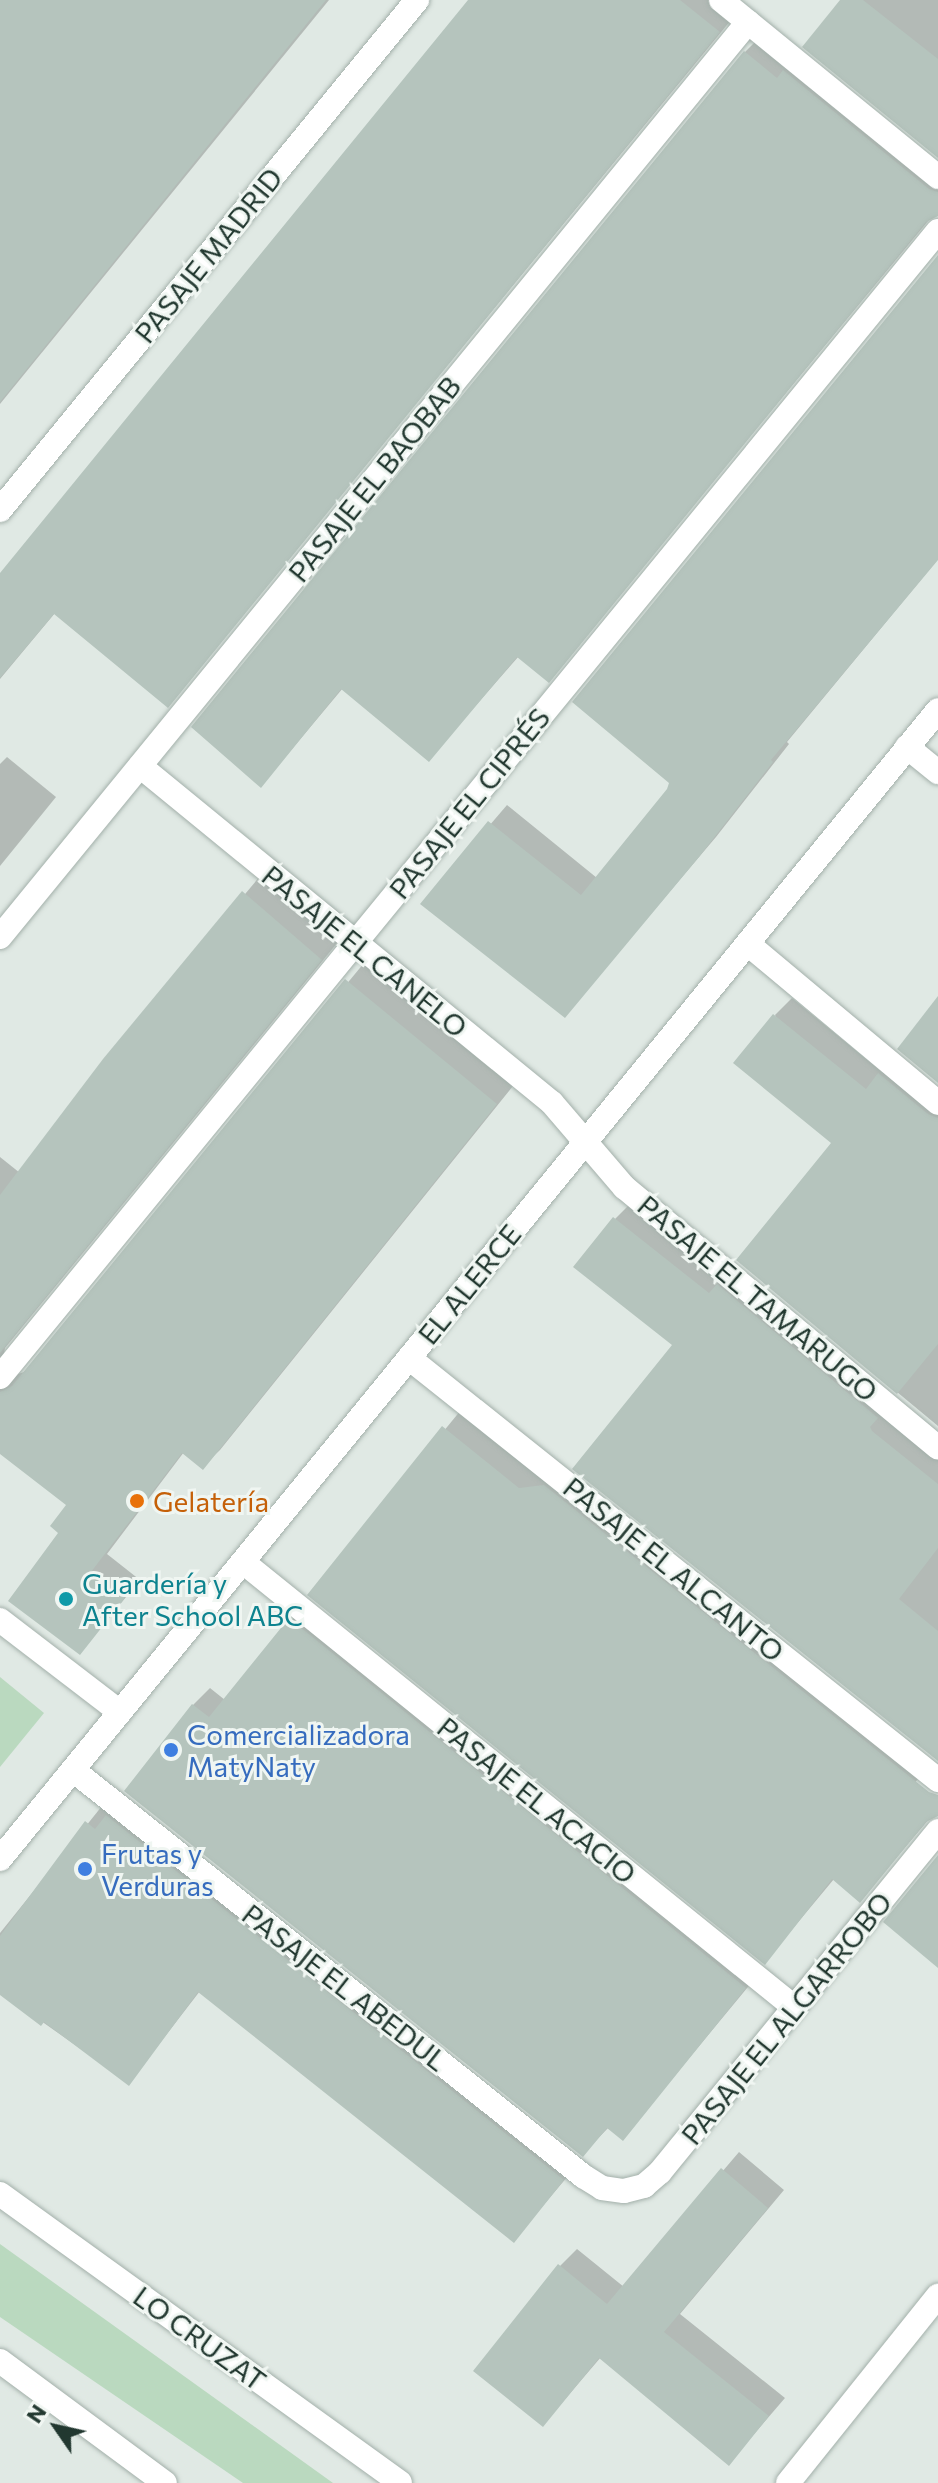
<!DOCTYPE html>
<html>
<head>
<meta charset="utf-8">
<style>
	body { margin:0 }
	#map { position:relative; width:938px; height:2483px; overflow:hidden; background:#e0e9e4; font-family:Commissioner,sans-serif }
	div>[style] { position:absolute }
	.green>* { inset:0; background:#bad9bf }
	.shadow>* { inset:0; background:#0003 }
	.building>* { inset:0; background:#b5c4bd }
	.roads { filter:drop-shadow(0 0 2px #a3b0aa) drop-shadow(0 0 2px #a3b0aa) }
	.minor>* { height:24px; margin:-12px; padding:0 12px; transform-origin:12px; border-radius:12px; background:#fff }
	.dots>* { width:22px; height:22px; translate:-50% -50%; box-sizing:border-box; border:4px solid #f0f6f2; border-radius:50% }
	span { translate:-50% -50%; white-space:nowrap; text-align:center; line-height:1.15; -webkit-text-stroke:6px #f0f6f2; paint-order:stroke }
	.street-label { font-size:28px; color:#223830 }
	.food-label { font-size:28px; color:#c56008 }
	.left { translate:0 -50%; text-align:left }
	.culture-label { font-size:28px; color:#0d838f }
	.shop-label { font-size:28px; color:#366cbe }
	.north { position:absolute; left:16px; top:2387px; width:80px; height:80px; -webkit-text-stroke:6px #f0f6f2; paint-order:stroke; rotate:304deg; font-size:22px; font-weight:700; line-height:32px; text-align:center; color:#223830 }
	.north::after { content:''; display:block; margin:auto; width:28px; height:36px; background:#223830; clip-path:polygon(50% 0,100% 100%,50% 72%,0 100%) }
</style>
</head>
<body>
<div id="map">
	<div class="green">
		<i style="clip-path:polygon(0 1677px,44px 1713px,0 1767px)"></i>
		<i style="clip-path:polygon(0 2244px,333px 2483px,243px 2483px,0 2317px)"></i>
	</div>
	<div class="shadow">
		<i style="clip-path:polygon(0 0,329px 0,0 404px)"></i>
		<i style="clip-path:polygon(470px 0,719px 0,736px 14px,167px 706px,55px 613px,0 679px,0 575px)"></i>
		<i style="clip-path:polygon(843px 0,938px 0,938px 155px)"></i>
		<i style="clip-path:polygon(762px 35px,938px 166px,938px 216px,933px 215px,548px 680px,519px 656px,429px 759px,343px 688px,261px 786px,745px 52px)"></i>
		<i style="clip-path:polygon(938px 258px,938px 559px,787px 742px,789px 744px,716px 837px,565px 1015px,423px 903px,507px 805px,597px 878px,668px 790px)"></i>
		<i style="clip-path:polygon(7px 757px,56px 797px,0 866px,0 764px)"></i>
		<i style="clip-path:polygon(261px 875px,338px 942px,5px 1348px,2px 1364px,15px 1375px,27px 1371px,364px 963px,513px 1086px,220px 1450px,202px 1467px,184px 1452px,107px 1554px,140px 1580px,80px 1653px,61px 1532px,69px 1504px,0 1452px,0 1157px,20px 1173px,105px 1061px)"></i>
		<i style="clip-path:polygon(792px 998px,882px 1072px,938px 1091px,938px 1426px,738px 1260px,834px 1142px,775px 1015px)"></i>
		<i style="clip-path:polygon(632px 1202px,938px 1436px,938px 1751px,675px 1345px,615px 1219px)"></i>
		<i style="clip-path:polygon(461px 1410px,931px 1763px,904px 1796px,930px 1818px,860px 1900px,834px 1879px,765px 1962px,310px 1594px)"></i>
		<i style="clip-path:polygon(307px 1602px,762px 1970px,623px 2138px,609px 2127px,583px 2154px,127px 1791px,193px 1705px,210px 1688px,225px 1700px)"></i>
		<i style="clip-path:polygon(102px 1806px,579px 2163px,514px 2240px,200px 1991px,129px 2083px,0 1992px,0 1933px)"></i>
		<i style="clip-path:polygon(739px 2152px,784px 2190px,680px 2314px,785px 2398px,729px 2463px,601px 2357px,543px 2425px,560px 2266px,577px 2249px,624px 2287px)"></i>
	</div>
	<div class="building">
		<i style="clip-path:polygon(0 0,326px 0,0 402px)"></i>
		<i style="clip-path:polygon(468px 0,680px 0,720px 32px,168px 708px,54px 614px,0 678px,0 573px)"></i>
		<i style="clip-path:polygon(840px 0,863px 0,938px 59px,938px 158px,802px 47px)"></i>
		<i style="clip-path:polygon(744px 51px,777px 78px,783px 70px,929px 189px,938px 192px,938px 216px,926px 222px,549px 683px,517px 657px,429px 762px,341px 689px,261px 788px,191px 727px)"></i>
		<i style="clip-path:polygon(938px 255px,938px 560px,771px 760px,773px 762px,699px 857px,565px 1018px,420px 904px,488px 821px,581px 895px,667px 789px,669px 783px,572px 702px)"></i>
		<i style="clip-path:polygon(242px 891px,322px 960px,0 1353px,0 1195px,103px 1059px)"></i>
		<i style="clip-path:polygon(345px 979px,497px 1104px,203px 1470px,182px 1453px,91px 1572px,125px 1598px,80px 1655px,8px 1601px,58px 1533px,50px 1526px,66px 1505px,0 1454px,0 1392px,12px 1386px)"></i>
		<i style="clip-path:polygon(938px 996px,938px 1083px,897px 1049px)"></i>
		<i style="clip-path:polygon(773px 1014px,866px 1089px,878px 1073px,928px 1114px,938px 1118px,938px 1344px,897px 1394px,736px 1260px,831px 1143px,733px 1063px)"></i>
		<i style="clip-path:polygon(613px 1217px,709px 1293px,717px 1284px,878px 1418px,870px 1427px,872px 1431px,938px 1484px,938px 1548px,899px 1599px,938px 1631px,938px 1761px,572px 1469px,672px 1345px,573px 1267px)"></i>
		<i style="clip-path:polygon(442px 1426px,519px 1488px,544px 1485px,929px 1792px,938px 1795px,938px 1816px,926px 1822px,860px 1903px,832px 1879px,765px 1965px,307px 1595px)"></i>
		<i style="clip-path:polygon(289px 1618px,746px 1988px,623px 2141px,607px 2128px,583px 2157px,124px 1791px,192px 1704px,209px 1717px)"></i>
		<i style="clip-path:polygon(106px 1815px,564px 2180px,514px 2243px,198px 1992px,129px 2086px,44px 2022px,41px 2026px,0 1995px,0 1936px,85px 1821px,95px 1829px)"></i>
		<i style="clip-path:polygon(938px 1855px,938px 1968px,883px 1922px)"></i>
		<i style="clip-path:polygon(721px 2168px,768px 2208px,664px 2332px,769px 2416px,729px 2466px,599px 2358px,543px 2427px,473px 2371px,558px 2264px,607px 2304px)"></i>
	</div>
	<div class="roads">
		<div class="minor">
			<i style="left:721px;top:0;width:280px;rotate:39.2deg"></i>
			<i style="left:0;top:510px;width:659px;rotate:-50.73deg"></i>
			<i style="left:907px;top:747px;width:40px;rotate:39deg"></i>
			<i style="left:140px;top:766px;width:532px;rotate:39.28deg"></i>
			<i style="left:552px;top:1103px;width:111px;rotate:49.4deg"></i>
			<i style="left:624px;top:1187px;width:408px;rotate:39.7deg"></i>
			<i style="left:0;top:937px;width:1182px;rotate:-50.73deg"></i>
			<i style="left:748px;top:944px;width:248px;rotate:39.9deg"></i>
			<i style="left:409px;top:1358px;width:677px;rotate:38.58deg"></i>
			<i style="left:0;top:1377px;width:1481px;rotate:-50.7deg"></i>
			<i style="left:243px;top:1562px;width:708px;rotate:38.93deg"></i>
			<i style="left:0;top:1620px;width:151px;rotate:37.5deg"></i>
			<i style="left:73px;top:1770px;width:652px;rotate:38.52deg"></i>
			<i style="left:583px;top:2176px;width:22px;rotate:32deg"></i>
			<i style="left:602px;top:2188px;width:22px;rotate:8deg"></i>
			<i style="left:624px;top:2191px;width:21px;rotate:-14deg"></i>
			<i style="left:644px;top:2186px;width:21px;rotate:-41deg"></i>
			<i style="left:660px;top:2172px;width:440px;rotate:-50.8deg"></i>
			<i style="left:0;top:1859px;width:1483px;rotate:-50.77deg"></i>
			<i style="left:0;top:2194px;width:493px;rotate:35.8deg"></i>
			<i style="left:0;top:2361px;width:205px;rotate:36.5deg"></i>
			<i style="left:788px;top:2483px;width:240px;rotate:-51.3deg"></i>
		</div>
	</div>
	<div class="dots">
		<i style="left:137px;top:1501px;background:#e8710a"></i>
		<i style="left:66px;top:1599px;background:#0f9aa8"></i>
		<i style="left:171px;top:1750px;background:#3f7fe0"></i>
		<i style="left:85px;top:1869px;background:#3f7fe0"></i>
	</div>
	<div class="street-label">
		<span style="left:208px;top:255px;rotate:-51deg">PASAJE MADRID</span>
		<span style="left:374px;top:479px;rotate:-51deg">PASAJE EL BAOBAB</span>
		<span style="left:469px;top:803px;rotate:-51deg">PASAJE EL CIPRÉS</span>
		<span style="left:365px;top:951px;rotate:39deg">PASAJE EL CANELO</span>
		<span style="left:469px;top:1284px;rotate:-51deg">EL ALERCE</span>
		<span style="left:758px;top:1298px;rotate:40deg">PASAJE EL TAMARUGO</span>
		<span style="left:674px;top:1569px;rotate:39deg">PASAJE EL ALCANTO</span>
		<span style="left:537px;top:1800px;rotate:39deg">PASAJE EL ACACIO</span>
		<span style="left:345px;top:1987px;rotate:38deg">PASAJE EL ABEDUL</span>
		<span style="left:786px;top:2018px;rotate:-51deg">PASAJE EL ALGARROBO</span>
		<span style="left:200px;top:2338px;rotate:36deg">LO CRUZAT</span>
	</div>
	<div class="food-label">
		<span class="left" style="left:153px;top:1501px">Gelatería</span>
	</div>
	<div class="culture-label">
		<span class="left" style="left:82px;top:1599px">Guardería y<br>After School ABC</span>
	</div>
	<div class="shop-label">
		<span class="left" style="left:187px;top:1750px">Comercializadora<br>MatyNaty</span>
		<span class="left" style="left:101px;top:1869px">Frutas y<br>Verduras</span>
	</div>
	<div class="north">N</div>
</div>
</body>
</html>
